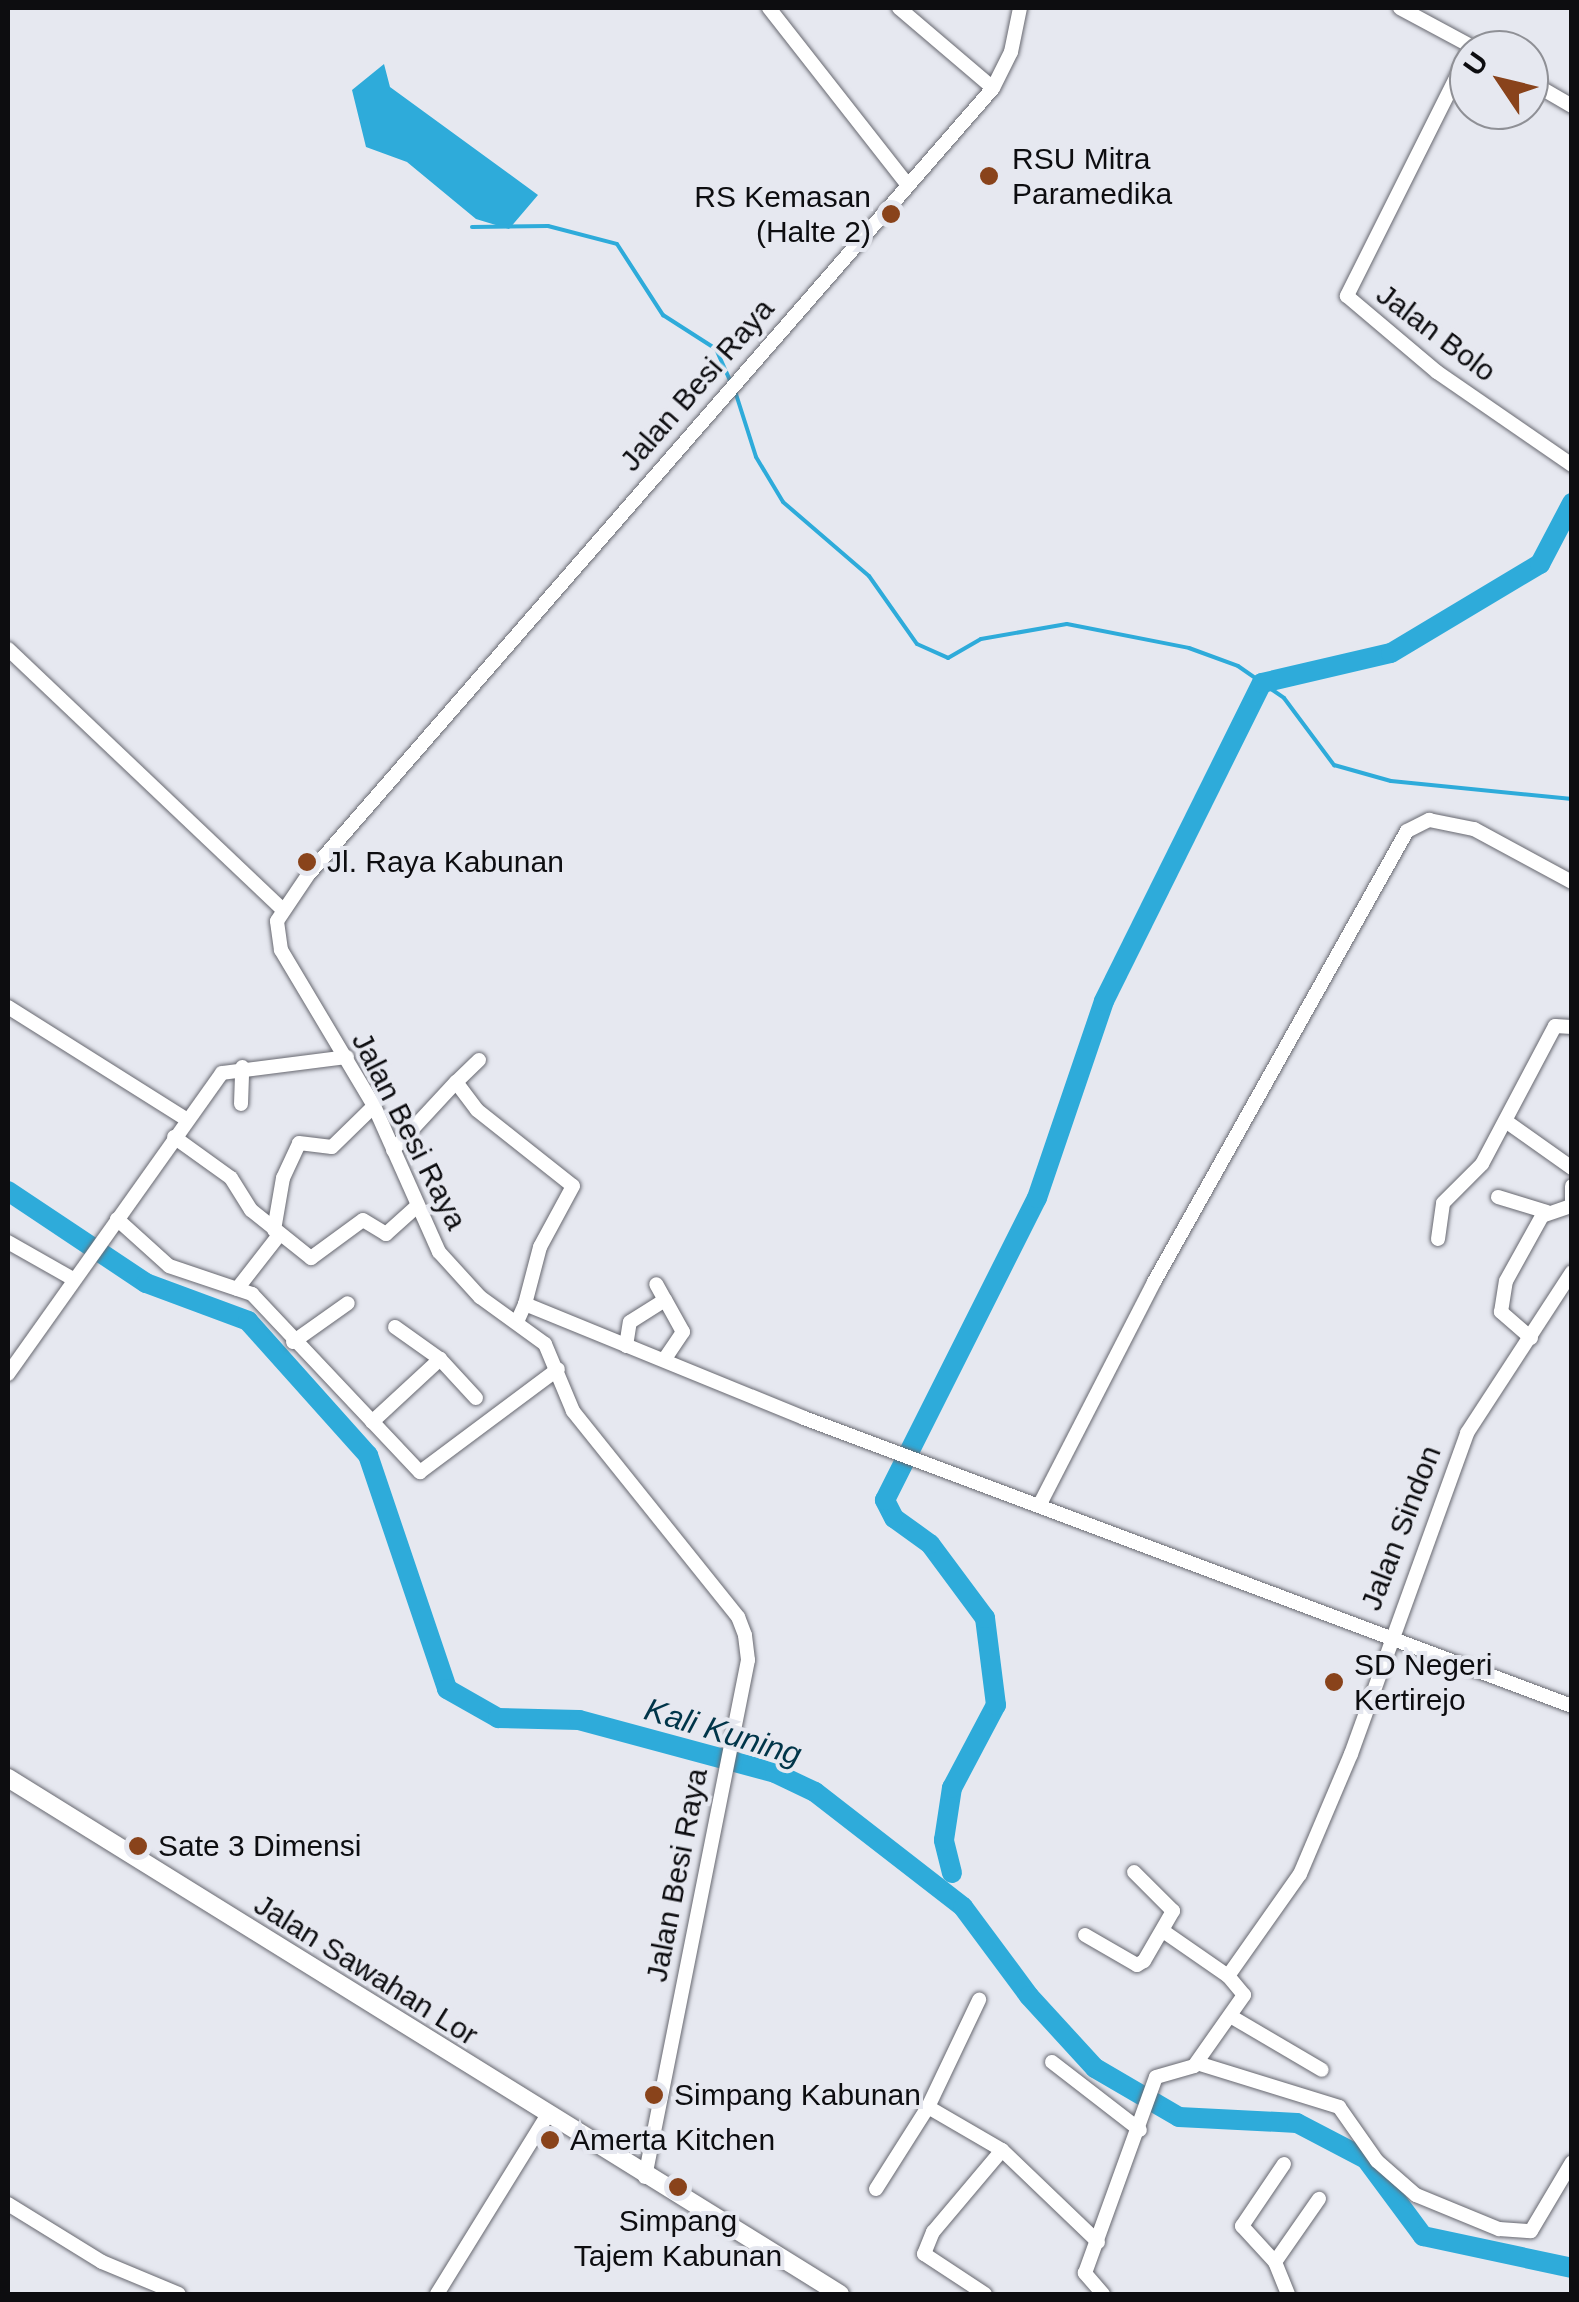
<!DOCTYPE html>
<html>
<head>
<meta charset="utf-8">
<style>
	body { margin:0 }
	#map { position:relative; width:1579px; height:2302px; overflow:hidden; background:#e6e8f0; font-family:Helvetica,sans-serif }
	div>[style] { position:absolute }
	.water>* { inset:0; background:#2eabda }
	.stream>* { height:4px; margin:-2px; padding:0 2px; transform-origin:2px; border-radius:2px; background:#2eabda }
	.river>* { height:20px; margin:-10px; padding:0 10px; transform-origin:10px; border-radius:10px; background:#2eabda }
	.roads { filter:drop-shadow(0 0 2px #676870) drop-shadow(0 0 2px #676870) }
	.minor>* { height:14px; margin:-7px; padding:0 7px; transform-origin:7px; border-radius:7px; background:#fff }
	.major>* { height:18px; margin:-9px; padding:0 9px; transform-origin:9px; border-radius:9px; background:#fff }
	.dots>* { width:28px; height:28px; translate:-50% -50%; box-sizing:border-box; border:5px solid #e6e8f0; border-radius:50% }
	span { translate:-50% -50%; white-space:nowrap; text-align:center; line-height:1.15; -webkit-text-stroke:8px #e6e8f0; paint-order:stroke }
	.poi-label { font-size:30px; color:#0d0d10 }
	.left { translate:0 -50%; text-align:left }
	.right { translate:-100% -50%; text-align:right }
	.street-label { font-size:30px; color:#0d0d10 }
	.water-label { font-size:32px; color:#003549; font-style:italic }
	.frame { position:absolute; inset:0; border:10px solid #0d0d10; pointer-events:none }
	.north { position:absolute; left:1449px; top:30px; width:100px; height:100px; box-sizing:border-box; background:#e6e8f0; border:2px solid #8f9096; border-radius:50%; rotate:305deg; font-size:28px; font-weight:700; line-height:40px; text-align:center; color:#0d0d10 }
	.north::after { content:''; display:block; margin:auto; width:35px; height:45px; background:#89431b; clip-path:polygon(50% 0,100% 100%,50% 72%,0 100%) }
</style>
</head>
<body>
<div id="map">
	<div class="water">
		<i style="clip-path:polygon(384px 64px,390px 87px,538px 195px,509px 229px,476px 219px,407px 162px,366px 147px,352px 90px)"></i>
	</div>
	<div class="stream">
		<i style="left:472px;top:227px;width:76px;rotate:-0.8deg"></i>
		<i style="left:548px;top:226px;width:71px;rotate:14.6deg"></i>
		<i style="left:617px;top:244px;width:85px;rotate:57.1deg"></i>
		<i style="left:663px;top:315px;width:63px;rotate:32.7deg"></i>
		<i style="left:716px;top:349px;width:36px;rotate:66deg"></i>
		<i style="left:735px;top:391px;width:69px;rotate:72.3deg"></i>
		<i style="left:756px;top:457px;width:52px;rotate:59deg"></i>
		<i style="left:783px;top:502px;width:113px;rotate:40.7deg"></i>
		<i style="left:869px;top:576px;width:83px;rotate:54.8deg"></i>
		<i style="left:917px;top:644px;width:34px;rotate:24deg"></i>
		<i style="left:948px;top:658px;width:38px;rotate:-30deg"></i>
		<i style="left:981px;top:639px;width:87px;rotate:-9.9deg"></i>
		<i style="left:1067px;top:624px;width:124px;rotate:11.1deg"></i>
		<i style="left:1189px;top:648px;width:52px;rotate:20.2deg"></i>
		<i style="left:1238px;top:666px;width:56px;rotate:34.8deg"></i>
		<i style="left:1284px;top:698px;width:84px;rotate:53.3deg"></i>
		<i style="left:1334px;top:765px;width:59px;rotate:15.7deg"></i>
		<i style="left:1391px;top:781px;width:182px;rotate:5.7deg"></i>
	</div>
	<div class="river">
		<i style="left:8px;top:1191px;width:166px;rotate:33.7deg"></i>
		<i style="left:146px;top:1283px;width:109px;rotate:20.4deg"></i>
		<i style="left:248px;top:1321px;width:180px;rotate:48.2deg"></i>
		<i style="left:368px;top:1455px;width:247px;rotate:71.3deg"></i>
		<i style="left:447px;top:1689px;width:59px;rotate:29.6deg"></i>
		<i style="left:498px;top:1718px;width:81px;rotate:1.4deg"></i>
		<i style="left:579px;top:1720px;width:203px;rotate:15.1deg"></i>
		<i style="left:775px;top:1773px;width:44px;rotate:25.4deg"></i>
		<i style="left:815px;top:1792px;width:187px;rotate:37.8deg"></i>
		<i style="left:963px;top:1907px;width:111px;rotate:53.4deg"></i>
		<i style="left:1029px;top:1996px;width:98px;rotate:47.5deg"></i>
		<i style="left:1095px;top:2068px;width:97px;rotate:30.3deg"></i>
		<i style="left:1179px;top:2117px;width:118px;rotate:2.9deg"></i>
		<i style="left:1297px;top:2123px;width:78px;rotate:27.6deg"></i>
		<i style="left:1366px;top:2159px;width:96px;rotate:53.5deg"></i>
		<i style="left:1423px;top:2236px;width:152px;rotate:12.1deg"></i>
		<i style="left:952px;top:1873px;width:34px;rotate:-104deg"></i>
		<i style="left:944px;top:1840px;width:53px;rotate:-81.3deg"></i>
		<i style="left:952px;top:1788px;width:94px;rotate:-62.1deg"></i>
		<i style="left:996px;top:1705px;width:88px;rotate:-97.2deg"></i>
		<i style="left:985px;top:1618px;width:92px;rotate:-126.6deg"></i>
		<i style="left:930px;top:1544px;width:44px;rotate:-144.2deg"></i>
		<i style="left:894px;top:1518px;width:20px;rotate:-117deg"></i>
		<i style="left:885px;top:1500px;width:338px;rotate:-63.3deg"></i>
		<i style="left:1037px;top:1198px;width:208px;rotate:-71.2deg"></i>
		<i style="left:1104px;top:1001px;width:355px;rotate:-63.6deg"></i>
		<i style="left:1262px;top:683px;width:132px;rotate:-13.1deg"></i>
		<i style="left:1391px;top:653px;width:174px;rotate:-30.9deg"></i>
		<i style="left:1540px;top:564px;width:69px;rotate:-62.3deg"></i>
	</div>
	<div class="roads">
		<div class="minor">
			<i style="left:769px;top:8px;width:225px;rotate:51.9deg"></i>
			<i style="left:899px;top:8px;width:123px;rotate:40.4deg"></i>
			<i style="left:1400px;top:8px;width:89px;rotate:28.3deg"></i>
			<i style="left:1469px;top:52px;width:273px;rotate:116.6deg"></i>
			<i style="left:1347px;top:296px;width:118px;rotate:40.2deg"></i>
			<i style="left:1437px;top:372px;width:164px;rotate:34.6deg"></i>
			<i style="left:1529px;top:81px;width:50px;rotate:30.2deg"></i>
			<i style="left:8px;top:649px;width:378px;rotate:43.5deg"></i>
			<i style="left:8px;top:1007px;width:210px;rotate:32.2deg"></i>
			<i style="left:479px;top:1060px;width:32px;rotate:136deg"></i>
			<i style="left:456px;top:1082px;width:35px;rotate:53deg"></i>
			<i style="left:477px;top:1110px;width:122px;rotate:38.4deg"></i>
			<i style="left:573px;top:1186px;width:69px;rotate:118.4deg"></i>
			<i style="left:540px;top:1247px;width:59px;rotate:104.7deg"></i>
			<i style="left:241px;top:1104px;width:37px;rotate:-88deg"></i>
			<i style="left:1507px;top:1122px;width:80px;rotate:35.3deg"></i>
			<i style="left:174px;top:1137px;width:70px;rotate:35.7deg"></i>
			<i style="left:231px;top:1178px;width:38px;rotate:58deg"></i>
			<i style="left:251px;top:1210px;width:77px;rotate:38.7deg"></i>
			<i style="left:311px;top:1258px;width:64px;rotate:-36.2deg"></i>
			<i style="left:363px;top:1220px;width:27px;rotate:31deg"></i>
			<i style="left:386px;top:1234px;width:40px;rotate:-42deg"></i>
			<i style="left:393px;top:1150px;width:93px;rotate:-47.2deg"></i>
			<i style="left:1572px;top:1186px;width:20px;rotate:90deg"></i>
			<i style="left:1498px;top:1197px;width:51px;rotate:17deg"></i>
			<i style="left:117px;top:1219px;width:70px;rotate:42.1deg"></i>
			<i style="left:169px;top:1266px;width:88px;rotate:18.6deg"></i>
			<i style="left:252px;top:1294px;width:245px;rotate:46.7deg"></i>
			<i style="left:420px;top:1472px;width:172px;rotate:-36.7deg"></i>
			<i style="left:274px;top:1230px;width:53px;rotate:-80.2deg"></i>
			<i style="left:283px;top:1178px;width:38px;rotate:-65deg"></i>
			<i style="left:299px;top:1143px;width:33px;rotate:7deg"></i>
			<i style="left:332px;top:1147px;width:59px;rotate:-44.3deg"></i>
			<i style="left:1438px;top:1239px;width:36px;rotate:-82deg"></i>
			<i style="left:1443px;top:1203px;width:55px;rotate:-45deg"></i>
			<i style="left:1482px;top:1164px;width:156px;rotate:-62.1deg"></i>
			<i style="left:1555px;top:1026px;width:17px;rotate:3deg"></i>
			<i style="left:8px;top:1242px;width:75px;rotate:29.6deg"></i>
			<i style="left:237px;top:1289px;width:68px;rotate:-52.1deg"></i>
			<i style="left:517px;top:1322px;width:20px;rotate:-66deg"></i>
			<i style="left:525px;top:1304px;width:301px;rotate:22.2deg"></i>
			<i style="left:804px;top:1418px;width:820px;rotate:20.56deg"></i>
			<i style="left:395px;top:1327px;width:55px;rotate:35.4deg"></i>
			<i style="left:1531px;top:1338px;width:40px;rotate:-139deg"></i>
			<i style="left:1501px;top:1312px;width:31px;rotate:-81deg"></i>
			<i style="left:1506px;top:1281px;width:74px;rotate:-61deg"></i>
			<i style="left:1542px;top:1216px;width:31px;rotate:-19deg"></i>
			<i style="left:293px;top:1342px;width:67px;rotate:-35.3deg"></i>
			<i style="left:626px;top:1346px;width:24px;rotate:-81deg"></i>
			<i style="left:630px;top:1322px;width:41px;rotate:-32.2deg"></i>
			<i style="left:665px;top:1300px;width:18px;rotate:-119deg"></i>
			<i style="left:664px;top:1360px;width:34px;rotate:-56deg"></i>
			<i style="left:683px;top:1332px;width:37px;rotate:-119deg"></i>
			<i style="left:8px;top:1374px;width:369px;rotate:-54.6deg"></i>
			<i style="left:222px;top:1073px;width:126px;rotate:-7.3deg"></i>
			<i style="left:372px;top:1422px;width:93px;rotate:-42.8deg"></i>
			<i style="left:440px;top:1359px;width:53px;rotate:47.3deg"></i>
			<i style="left:1041px;top:1502px;width:247px;rotate:-62.8deg"></i>
			<i style="left:1154px;top:1282px;width:517px;rotate:-60.71deg"></i>
			<i style="left:1407px;top:831px;width:25px;rotate:-27deg"></i>
			<i style="left:1429px;top:820px;width:46px;rotate:11.3deg"></i>
			<i style="left:1474px;top:829px;width:111px;rotate:28.4deg"></i>
			<i style="left:1085px;top:1935px;width:60px;rotate:30deg"></i>
			<i style="left:1137px;top:1965px;width:8px;rotate:-30deg"></i>
			<i style="left:1144px;top:1961px;width:58px;rotate:-59.9deg"></i>
			<i style="left:1173px;top:1911px;width:55px;rotate:-135deg"></i>
			<i style="left:1228px;top:1976px;width:125px;rotate:-54.8deg"></i>
			<i style="left:1300px;top:1874px;width:130px;rotate:-67deg"></i>
			<i style="left:1351px;top:1754px;width:341px;rotate:-70.1deg"></i>
			<i style="left:1467px;top:1433px;width:192px;rotate:-56.9deg"></i>
			<i style="left:1232px;top:2017px;width:104px;rotate:30.5deg"></i>
			<i style="left:1052px;top:2062px;width:111px;rotate:37.7deg"></i>
			<i style="left:1197px;top:2063px;width:149px;rotate:17.2deg"></i>
			<i style="left:1339px;top:2107px;width:66px;rotate:54.9deg"></i>
			<i style="left:1377px;top:2161px;width:52px;rotate:41.1deg"></i>
			<i style="left:1416px;top:2195px;width:90px;rotate:22.3deg"></i>
			<i style="left:1499px;top:2229px;width:32px;rotate:4deg"></i>
			<i style="left:1531px;top:2231px;width:80px;rotate:-59.3deg"></i>
			<i style="left:928px;top:2107px;width:86px;rotate:30.2deg"></i>
			<i style="left:1002px;top:2150px;width:133px;rotate:43.8deg"></i>
			<i style="left:1284px;top:2164px;width:75px;rotate:124.1deg"></i>
			<i style="left:1242px;top:2226px;width:49px;rotate:47.5deg"></i>
			<i style="left:1275px;top:2262px;width:35px;rotate:68deg"></i>
			<i style="left:645px;top:2177px;width:527px;rotate:-78.73deg"></i>
			<i style="left:748px;top:1660px;width:25px;rotate:-97deg"></i>
			<i style="left:745px;top:1635px;width:19px;rotate:-111deg"></i>
			<i style="left:738px;top:1617px;width:264px;rotate:-128.7deg"></i>
			<i style="left:573px;top:1411px;width:73px;rotate:-112.7deg"></i>
			<i style="left:545px;top:1344px;width:80px;rotate:-144.1deg"></i>
			<i style="left:480px;top:1297px;width:61px;rotate:-132.3deg"></i>
			<i style="left:439px;top:1252px;width:160px;rotate:-114deg"></i>
			<i style="left:374px;top:1106px;width:182px;rotate:-120.8deg"></i>
			<i style="left:281px;top:950px;width:29px;rotate:-98deg"></i>
			<i style="left:277px;top:921px;width:55px;rotate:-56deg"></i>
			<i style="left:308px;top:875px;width:1043px;rotate:-48.96deg"></i>
			<i style="left:993px;top:88px;width:40px;rotate:-63.4deg"></i>
			<i style="left:1011px;top:52px;width:45px;rotate:-78.4deg"></i>
			<i style="left:876px;top:2189px;width:97px;rotate:-57.6deg"></i>
			<i style="left:928px;top:2107px;width:119px;rotate:-64.5deg"></i>
			<i style="left:8px;top:2204px;width:110px;rotate:31.7deg"></i>
			<i style="left:102px;top:2262px;width:83px;rotate:22.6deg"></i>
			<i style="left:1275px;top:2262px;width:77px;rotate:-55.1deg"></i>
			<i style="left:437px;top:2294px;width:211px;rotate:-58.3deg"></i>
			<i style="left:985px;top:2294px;width:73px;rotate:-146.7deg"></i>
			<i style="left:924px;top:2254px;width:24px;rotate:-68deg"></i>
			<i style="left:933px;top:2232px;width:107px;rotate:-49.9deg"></i>
			<i style="left:1103px;top:2294px;width:28px;rotate:-131deg"></i>
			<i style="left:1085px;top:2273px;width:208px;rotate:-70.1deg"></i>
			<i style="left:1156px;top:2077px;width:40px;rotate:-16deg"></i>
			<i style="left:1194px;top:2066px;width:87px;rotate:-54.8deg"></i>
			<i style="left:1244px;top:1995px;width:25px;rotate:-130deg"></i>
			<i style="left:1228px;top:1976px;width:79px;rotate:-145.3deg"></i>
		</div>
		<div class="major">
			<i style="left:8px;top:1778px;width:979px;rotate:31.81deg"></i>
		</div>
	</div>
	<div class="dots">
		<i style="left:989px;top:176px;background:#89431b"></i>
		<i style="left:891px;top:214px;background:#89431b"></i>
		<i style="left:307px;top:862px;background:#89431b"></i>
		<i style="left:1334px;top:1682px;background:#89431b"></i>
		<i style="left:138px;top:1846px;background:#89431b"></i>
		<i style="left:654px;top:2095px;background:#89431b"></i>
		<i style="left:550px;top:2140px;background:#89431b"></i>
		<i style="left:678px;top:2187px;background:#89431b"></i>
	</div>
	<div class="poi-label">
		<span class="left" style="left:1012px;top:176px">RSU Mitra<br>Paramedika</span>
		<span class="right" style="left:871px;top:214px">RS Kemasan<br>(Halte 2)</span>
		<span class="left" style="left:327px;top:862px">Jl. Raya Kabunan</span>
		<span class="left" style="left:1354px;top:1682px">SD Negeri<br>Kertirejo</span>
		<span class="left" style="left:158px;top:1846px">Sate 3 Dimensi</span>
		<span class="left" style="left:674px;top:2095px">Simpang Kabunan</span>
		<span class="left" style="left:570px;top:2140px">Amerta Kitchen</span>
		<span style="left:678px;top:2238px">Simpang<br>Tajem Kabunan</span>
	</div>
	<div class="street-label">
		<span style="left:1436px;top:333px;rotate:37deg">Jalan Bolo</span>
		<span style="left:697px;top:385px;rotate:-49deg">Jalan Besi Raya</span>
		<span style="left:409px;top:1131px;rotate:63deg">Jalan Besi Raya</span>
		<span style="left:1401px;top:1528px;rotate:-69deg">Jalan Sindon</span>
		<span style="left:677px;top:1875px;rotate:-79deg">Jalan Besi Raya</span>
		<span style="left:366px;top:1970px;rotate:32deg">Jalan Sawahan Lor</span>
	</div>
	<div class="water-label">
		<span style="left:723px;top:1732px;rotate:17deg">Kali Kuning</span>
	</div>
	<div class="frame"></div>
	<div class="north">U</div>
</div>
</body>
</html>
